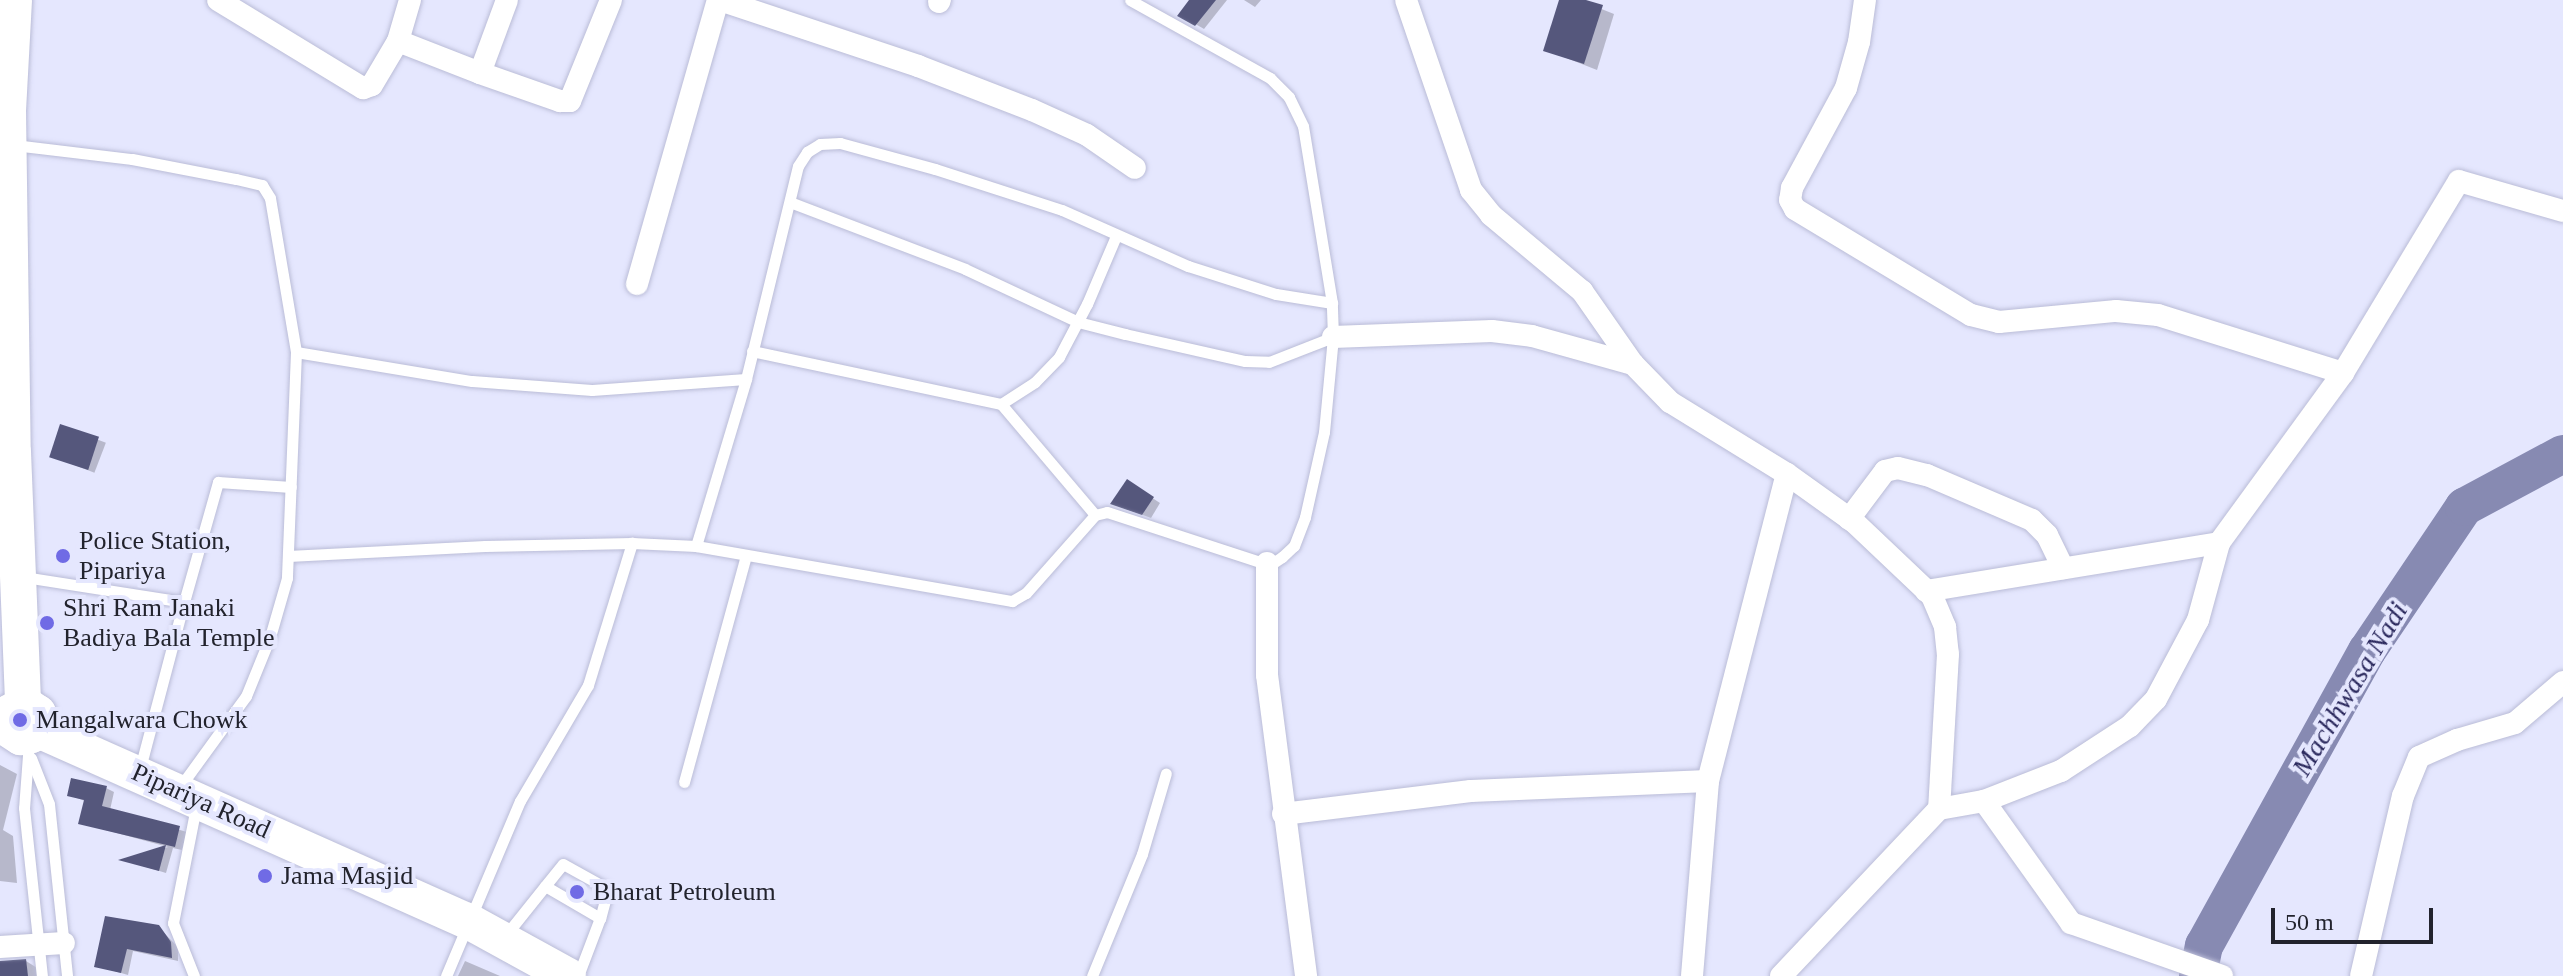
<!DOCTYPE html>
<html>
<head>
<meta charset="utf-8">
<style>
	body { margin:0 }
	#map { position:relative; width:2563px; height:976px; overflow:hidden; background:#e5e7fe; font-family:Georgia,serif }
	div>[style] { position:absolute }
	.shadow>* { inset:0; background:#0003; transform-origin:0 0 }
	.river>* { height:38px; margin:-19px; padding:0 19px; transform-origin:19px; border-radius:19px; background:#878ab2 }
	.building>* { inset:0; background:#55577c; transform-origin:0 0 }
	.roads { filter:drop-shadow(0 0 2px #babcd7) drop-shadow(0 0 2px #babcd7) }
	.lane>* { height:11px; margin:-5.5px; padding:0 5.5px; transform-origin:5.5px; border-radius:5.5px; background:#fff }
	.street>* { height:22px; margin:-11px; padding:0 11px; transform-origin:11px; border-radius:11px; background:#fff }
	.secondary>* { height:32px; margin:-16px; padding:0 16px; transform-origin:16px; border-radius:16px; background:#fff }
	.primary>* { height:36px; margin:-18px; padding:0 18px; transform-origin:18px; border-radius:18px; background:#fff }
	.dots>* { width:22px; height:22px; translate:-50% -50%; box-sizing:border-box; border:4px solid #e5e7fe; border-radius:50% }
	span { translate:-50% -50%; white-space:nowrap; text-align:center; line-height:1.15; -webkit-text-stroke:8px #e5e7fe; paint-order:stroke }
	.poi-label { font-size:26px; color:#22232d }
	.left { translate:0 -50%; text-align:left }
	.street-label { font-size:26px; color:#22232d }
	.water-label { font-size:28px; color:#2c2a5e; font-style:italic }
	.scale { position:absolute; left:2271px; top:908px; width:162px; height:36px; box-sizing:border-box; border:4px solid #22232d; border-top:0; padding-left:10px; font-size:24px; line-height:28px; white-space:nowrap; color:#22232d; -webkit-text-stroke:6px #e5e7fe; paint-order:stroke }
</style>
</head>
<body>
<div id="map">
	<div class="shadow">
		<i style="clip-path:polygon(1192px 0,1227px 0,1204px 29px,1180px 15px)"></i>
		<i style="clip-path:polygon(1244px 0,1261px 0,1255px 7px)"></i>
		<i style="clip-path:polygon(1561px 0,1579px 0,1614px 14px,1597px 70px,1546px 50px)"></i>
		<i style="left:62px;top:426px;width:47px;height:32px;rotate:21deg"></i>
		<i style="clip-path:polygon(1134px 486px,1160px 503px,1151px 518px,1121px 507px)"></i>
		<i style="clip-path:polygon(0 765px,17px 774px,3px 830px,13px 836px,17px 883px,0 881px)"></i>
		<i style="clip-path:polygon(106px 788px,114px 792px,110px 810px,187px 832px,182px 850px,173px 848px,166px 873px,123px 860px,168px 847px,80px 823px,85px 801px,69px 795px)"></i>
		<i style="clip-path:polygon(158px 927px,178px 947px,178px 961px,133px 951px,128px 975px,97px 966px)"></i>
		<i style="clip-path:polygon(26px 961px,42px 971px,43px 976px,0 976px,0 963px)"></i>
		<i style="clip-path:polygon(465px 961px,500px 976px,458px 976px)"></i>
	</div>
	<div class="river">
		<i style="left:2198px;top:976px;width:31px;rotate:-79deg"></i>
		<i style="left:2204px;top:946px;width:337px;rotate:-61.1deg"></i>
		<i style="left:2367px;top:651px;width:174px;rotate:-56deg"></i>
		<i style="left:2464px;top:507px;width:112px;rotate:-28.2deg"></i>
	</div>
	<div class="building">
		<i style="clip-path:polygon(1189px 0,1216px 0,1195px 26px,1177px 16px)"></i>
		<i style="clip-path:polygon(1559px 0,1586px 0,1603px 5px,1584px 64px,1543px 51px)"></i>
		<i style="left:60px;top:424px;width:41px;height:35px;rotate:18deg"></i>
		<i style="clip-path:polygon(1127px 479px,1154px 497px,1142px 515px,1110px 504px)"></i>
		<i style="clip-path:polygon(71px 778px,107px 786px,102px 806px,180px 826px,175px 847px,78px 824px,84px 800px,67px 796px)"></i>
		<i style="clip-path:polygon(166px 845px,159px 871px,118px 860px)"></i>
		<i style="clip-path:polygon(105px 916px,159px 925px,171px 942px,172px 958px,127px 949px,121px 973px,94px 967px)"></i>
		<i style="clip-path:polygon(26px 959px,28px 976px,0 976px,0 961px)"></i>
	</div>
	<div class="roads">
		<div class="lane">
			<i style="left:14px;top:145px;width:119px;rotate:6.8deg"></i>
			<i style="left:132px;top:159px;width:106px;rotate:10.9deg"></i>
			<i style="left:236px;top:179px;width:27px;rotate:13deg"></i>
			<i style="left:262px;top:185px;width:15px;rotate:58deg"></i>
			<i style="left:270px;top:198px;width:156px;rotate:80.4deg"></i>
			<i style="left:296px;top:352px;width:226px;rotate:92.3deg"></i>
			<i style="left:287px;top:578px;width:61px;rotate:106.1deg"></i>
			<i style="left:270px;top:637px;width:64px;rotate:112.1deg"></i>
			<i style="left:246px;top:696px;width:112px;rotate:126deg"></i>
			<i style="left:790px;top:202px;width:187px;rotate:20.9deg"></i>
			<i style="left:965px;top:269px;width:125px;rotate:25.1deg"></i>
			<i style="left:1078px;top:322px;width:49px;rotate:14.3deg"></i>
			<i style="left:1125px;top:334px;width:123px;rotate:12.7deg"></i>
			<i style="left:1245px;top:361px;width:24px;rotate:2deg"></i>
			<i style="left:1269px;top:362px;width:69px;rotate:-21.3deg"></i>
			<i style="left:752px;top:351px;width:255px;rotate:12deg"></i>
			<i style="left:1001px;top:404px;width:40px;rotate:-32.9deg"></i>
			<i style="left:1035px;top:382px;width:35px;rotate:-46deg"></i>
			<i style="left:1059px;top:357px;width:60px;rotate:-62.2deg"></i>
			<i style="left:1087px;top:304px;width:74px;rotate:-66.9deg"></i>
			<i style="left:296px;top:352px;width:178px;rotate:9.4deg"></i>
			<i style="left:472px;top:381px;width:120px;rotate:4.3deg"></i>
			<i style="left:592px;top:390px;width:154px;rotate:-4.1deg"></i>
			<i style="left:1001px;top:404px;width:145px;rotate:49.7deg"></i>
			<i style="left:696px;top:546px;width:174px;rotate:-73.3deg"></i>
			<i style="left:746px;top:379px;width:219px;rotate:-76.3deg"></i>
			<i style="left:798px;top:166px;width:17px;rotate:-57deg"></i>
			<i style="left:807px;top:152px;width:15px;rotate:-32deg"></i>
			<i style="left:820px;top:144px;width:20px;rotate:-3deg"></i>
			<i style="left:840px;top:143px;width:98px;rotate:15.3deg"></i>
			<i style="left:935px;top:169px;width:133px;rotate:17.9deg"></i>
			<i style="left:1062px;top:210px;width:138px;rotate:24deg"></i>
			<i style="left:1188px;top:266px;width:92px;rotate:17.7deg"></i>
			<i style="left:1276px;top:294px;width:57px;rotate:9.1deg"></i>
			<i style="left:288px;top:556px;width:197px;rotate:-2.9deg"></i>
			<i style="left:485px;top:546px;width:147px;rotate:-1.2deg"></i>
			<i style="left:632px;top:543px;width:64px;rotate:2.7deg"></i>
			<i style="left:696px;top:546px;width:321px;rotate:9.9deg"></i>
			<i style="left:1012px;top:601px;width:16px;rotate:-30deg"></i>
			<i style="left:1026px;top:593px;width:104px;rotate:-48.5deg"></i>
			<i style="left:1095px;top:515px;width:12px;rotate:-14deg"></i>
			<i style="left:1107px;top:512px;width:161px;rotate:18.1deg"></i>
			<i style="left:1260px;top:562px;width:13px;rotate:4deg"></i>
			<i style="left:1273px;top:563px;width:11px;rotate:-34deg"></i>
			<i style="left:1282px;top:557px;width:16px;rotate:-43deg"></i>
			<i style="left:1294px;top:546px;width:31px;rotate:-69deg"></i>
			<i style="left:1305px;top:517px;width:87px;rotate:-77.4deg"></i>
			<i style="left:1324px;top:432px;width:95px;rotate:-84.6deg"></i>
			<i style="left:1333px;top:337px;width:34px;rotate:-92deg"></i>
			<i style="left:1332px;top:303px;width:179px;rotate:-99.3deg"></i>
			<i style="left:1303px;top:126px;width:32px;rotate:-116deg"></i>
			<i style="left:1289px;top:97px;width:27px;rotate:-135deg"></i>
			<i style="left:1270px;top:78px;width:160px;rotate:-150.9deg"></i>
			<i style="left:24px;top:577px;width:162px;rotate:8.9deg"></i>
			<i style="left:184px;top:602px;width:125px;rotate:-74.2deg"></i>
			<i style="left:218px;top:482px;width:73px;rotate:3.9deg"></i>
			<i style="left:29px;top:742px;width:66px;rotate:94.3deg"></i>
			<i style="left:24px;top:808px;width:169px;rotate:83.9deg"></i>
			<i style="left:31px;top:758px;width:49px;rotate:68.6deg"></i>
			<i style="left:49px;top:804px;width:173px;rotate:84deg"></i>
			<i style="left:139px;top:772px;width:176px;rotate:-75.2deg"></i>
			<i style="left:684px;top:782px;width:234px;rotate:-74.7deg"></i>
			<i style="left:545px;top:886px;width:28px;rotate:-51deg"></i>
			<i style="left:563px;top:864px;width:51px;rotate:29.1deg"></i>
			<i style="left:608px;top:889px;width:30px;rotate:105deg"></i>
			<i style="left:505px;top:936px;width:64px;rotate:-51.3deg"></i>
			<i style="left:545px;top:886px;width:64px;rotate:30.2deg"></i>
			<i style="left:600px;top:918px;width:62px;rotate:110.8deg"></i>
			<i style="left:194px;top:976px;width:57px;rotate:-111.6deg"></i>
			<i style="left:173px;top:923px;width:118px;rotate:-78.8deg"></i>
			<i style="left:446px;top:976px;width:190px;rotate:-67.1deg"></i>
			<i style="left:520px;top:801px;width:134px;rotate:-59.6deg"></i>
			<i style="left:588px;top:685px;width:149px;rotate:-72.8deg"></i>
			<i style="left:1092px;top:976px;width:132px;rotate:-67.7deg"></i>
			<i style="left:1142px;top:854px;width:84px;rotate:-73.5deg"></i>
		</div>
		<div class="street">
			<i style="left:218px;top:0;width:170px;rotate:31.3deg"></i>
			<i style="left:363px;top:88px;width:9px;rotate:-18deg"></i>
			<i style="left:372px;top:85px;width:51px;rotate:-59.4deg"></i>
			<i style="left:398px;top:41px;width:43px;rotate:-73.7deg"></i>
			<i style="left:720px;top:0;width:209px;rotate:18.4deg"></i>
			<i style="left:918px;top:66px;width:122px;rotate:21.1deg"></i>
			<i style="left:1032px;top:110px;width:60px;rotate:24.4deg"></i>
			<i style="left:1087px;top:135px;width:58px;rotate:34.5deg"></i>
			<i style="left:1406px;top:0;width:201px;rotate:71.1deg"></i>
			<i style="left:1471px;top:190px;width:32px;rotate:51deg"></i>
			<i style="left:1491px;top:215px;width:119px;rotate:39.9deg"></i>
			<i style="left:1582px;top:291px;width:89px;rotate:55.1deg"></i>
			<i style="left:1633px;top:364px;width:53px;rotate:45.8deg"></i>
			<i style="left:1670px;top:402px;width:137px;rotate:31.6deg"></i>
			<i style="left:1787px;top:474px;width:82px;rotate:35.6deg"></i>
			<i style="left:1854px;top:522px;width:108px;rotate:43.5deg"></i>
			<i style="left:1932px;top:596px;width:34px;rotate:67deg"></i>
			<i style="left:1945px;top:627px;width:27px;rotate:84deg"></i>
			<i style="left:1948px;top:654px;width:155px;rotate:93.3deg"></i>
			<i style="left:1865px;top:0;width:42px;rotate:98.1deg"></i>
			<i style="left:1859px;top:42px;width:48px;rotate:105.8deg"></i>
			<i style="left:1846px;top:88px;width:114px;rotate:118.4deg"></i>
			<i style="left:1792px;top:188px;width:12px;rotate:99deg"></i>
			<i style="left:1790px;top:200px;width:10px;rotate:61deg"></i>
			<i style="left:1795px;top:209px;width:205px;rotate:31.1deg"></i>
			<i style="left:1971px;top:315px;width:29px;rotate:14deg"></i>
			<i style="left:1999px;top:322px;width:118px;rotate:-5.4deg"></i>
			<i style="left:2116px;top:311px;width:42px;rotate:5.4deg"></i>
			<i style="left:2158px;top:315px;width:194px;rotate:17.4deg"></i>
			<i style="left:939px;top:2px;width:2px;rotate:-63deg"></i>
			<i style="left:398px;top:41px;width:88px;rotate:21.3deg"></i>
			<i style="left:480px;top:73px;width:85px;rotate:19.3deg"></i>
			<i style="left:560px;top:101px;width:10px"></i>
			<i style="left:570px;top:101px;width:109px;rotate:-67.9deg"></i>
			<i style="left:480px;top:73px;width:78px;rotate:-69.7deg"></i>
			<i style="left:637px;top:284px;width:295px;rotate:-74.1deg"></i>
			<i style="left:1333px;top:337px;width:159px;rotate:-2.2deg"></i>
			<i style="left:1492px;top:331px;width:40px;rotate:7.1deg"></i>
			<i style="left:1532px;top:336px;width:105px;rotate:15.5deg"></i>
			<i style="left:1849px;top:519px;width:60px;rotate:-53.1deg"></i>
			<i style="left:1885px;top:471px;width:13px;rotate:-13deg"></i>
			<i style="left:1898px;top:468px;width:30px;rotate:14deg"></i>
			<i style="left:1927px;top:475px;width:114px;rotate:23.2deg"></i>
			<i style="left:2032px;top:520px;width:21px;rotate:45deg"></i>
			<i style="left:2047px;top:535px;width:37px;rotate:64deg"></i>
			<i style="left:1267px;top:563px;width:112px;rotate:90deg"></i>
			<i style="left:1267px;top:675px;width:304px;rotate:82.6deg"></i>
			<i style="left:1926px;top:591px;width:297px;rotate:-9.3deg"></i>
			<i style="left:1984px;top:801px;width:150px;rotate:54.5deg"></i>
			<i style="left:2071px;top:923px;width:160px;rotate:19.3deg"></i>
			<i style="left:1283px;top:814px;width:189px;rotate:-7deg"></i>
			<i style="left:1471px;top:791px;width:237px;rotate:-2.4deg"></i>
			<i style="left:0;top:947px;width:64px;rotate:-3.6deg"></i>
			<i style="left:1692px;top:976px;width:196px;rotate:-85.3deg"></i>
			<i style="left:1708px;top:781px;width:317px;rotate:-75.6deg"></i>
			<i style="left:1781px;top:976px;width:230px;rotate:-46.6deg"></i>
			<i style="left:1939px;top:809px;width:46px;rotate:-10.1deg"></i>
			<i style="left:1984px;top:801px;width:83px;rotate:-21.3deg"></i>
			<i style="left:2061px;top:771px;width:82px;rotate:-33.1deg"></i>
			<i style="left:2130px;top:726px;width:37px;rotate:-46deg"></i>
			<i style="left:2156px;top:699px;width:89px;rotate:-62deg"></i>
			<i style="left:2198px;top:620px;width:80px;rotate:-74.7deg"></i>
			<i style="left:2219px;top:543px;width:210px;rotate:-53.9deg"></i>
			<i style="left:2343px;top:373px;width:224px;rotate:-58.9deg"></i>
			<i style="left:2459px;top:181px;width:108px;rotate:16.1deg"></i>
			<i style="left:2361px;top:976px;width:185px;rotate:-76.9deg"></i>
			<i style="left:2403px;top:796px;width:42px;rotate:-67.7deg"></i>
			<i style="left:2419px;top:757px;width:42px;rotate:-24.1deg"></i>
			<i style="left:2457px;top:740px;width:60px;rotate:-16.3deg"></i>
			<i style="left:2515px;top:723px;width:63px;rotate:-40.5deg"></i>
		</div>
		<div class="secondary">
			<i style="left:23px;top:703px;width:19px;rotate:152deg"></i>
			<i style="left:6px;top:712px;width:18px;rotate:90deg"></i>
			<i style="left:6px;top:730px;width:17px;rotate:33deg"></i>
			<i style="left:20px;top:739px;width:12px;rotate:-9deg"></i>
			<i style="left:32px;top:737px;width:9px;rotate:-49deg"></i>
		</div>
		<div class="primary">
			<i style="left:14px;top:0;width:111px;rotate:93.1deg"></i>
			<i style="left:8px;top:111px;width:341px;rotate:89.2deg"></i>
			<i style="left:13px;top:452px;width:251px;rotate:87.7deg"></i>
			<i style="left:23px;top:703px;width:18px;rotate:34deg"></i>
			<i style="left:38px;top:713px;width:17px;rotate:90deg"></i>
			<i style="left:38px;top:730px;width:471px;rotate:24deg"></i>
			<i style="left:468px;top:921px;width:114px;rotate:28.8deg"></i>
		</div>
	</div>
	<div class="dots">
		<i style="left:63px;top:556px;background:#706be5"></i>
		<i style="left:47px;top:623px;background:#706be5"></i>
		<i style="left:20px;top:720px;background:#706be5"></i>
		<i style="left:265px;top:876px;background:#706be5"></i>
		<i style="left:577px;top:892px;background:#706be5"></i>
	</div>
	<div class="poi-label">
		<span class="left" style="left:79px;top:556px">Police Station,<br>Pipariya</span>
		<span class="left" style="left:63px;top:623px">Shri Ram Janaki<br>Badiya Bala Temple</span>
		<span class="left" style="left:36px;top:720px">Mangalwara Chowk</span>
		<span class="left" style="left:281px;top:876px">Jama Masjid</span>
		<span class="left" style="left:593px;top:892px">Bharat Petroleum</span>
	</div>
	<div class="street-label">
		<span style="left:201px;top:801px;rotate:24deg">Pipariya Road</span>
	</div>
	<div class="water-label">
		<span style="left:2350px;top:689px;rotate:-59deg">Machhwasa Nadi</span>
	</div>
	<div class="scale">50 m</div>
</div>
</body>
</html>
